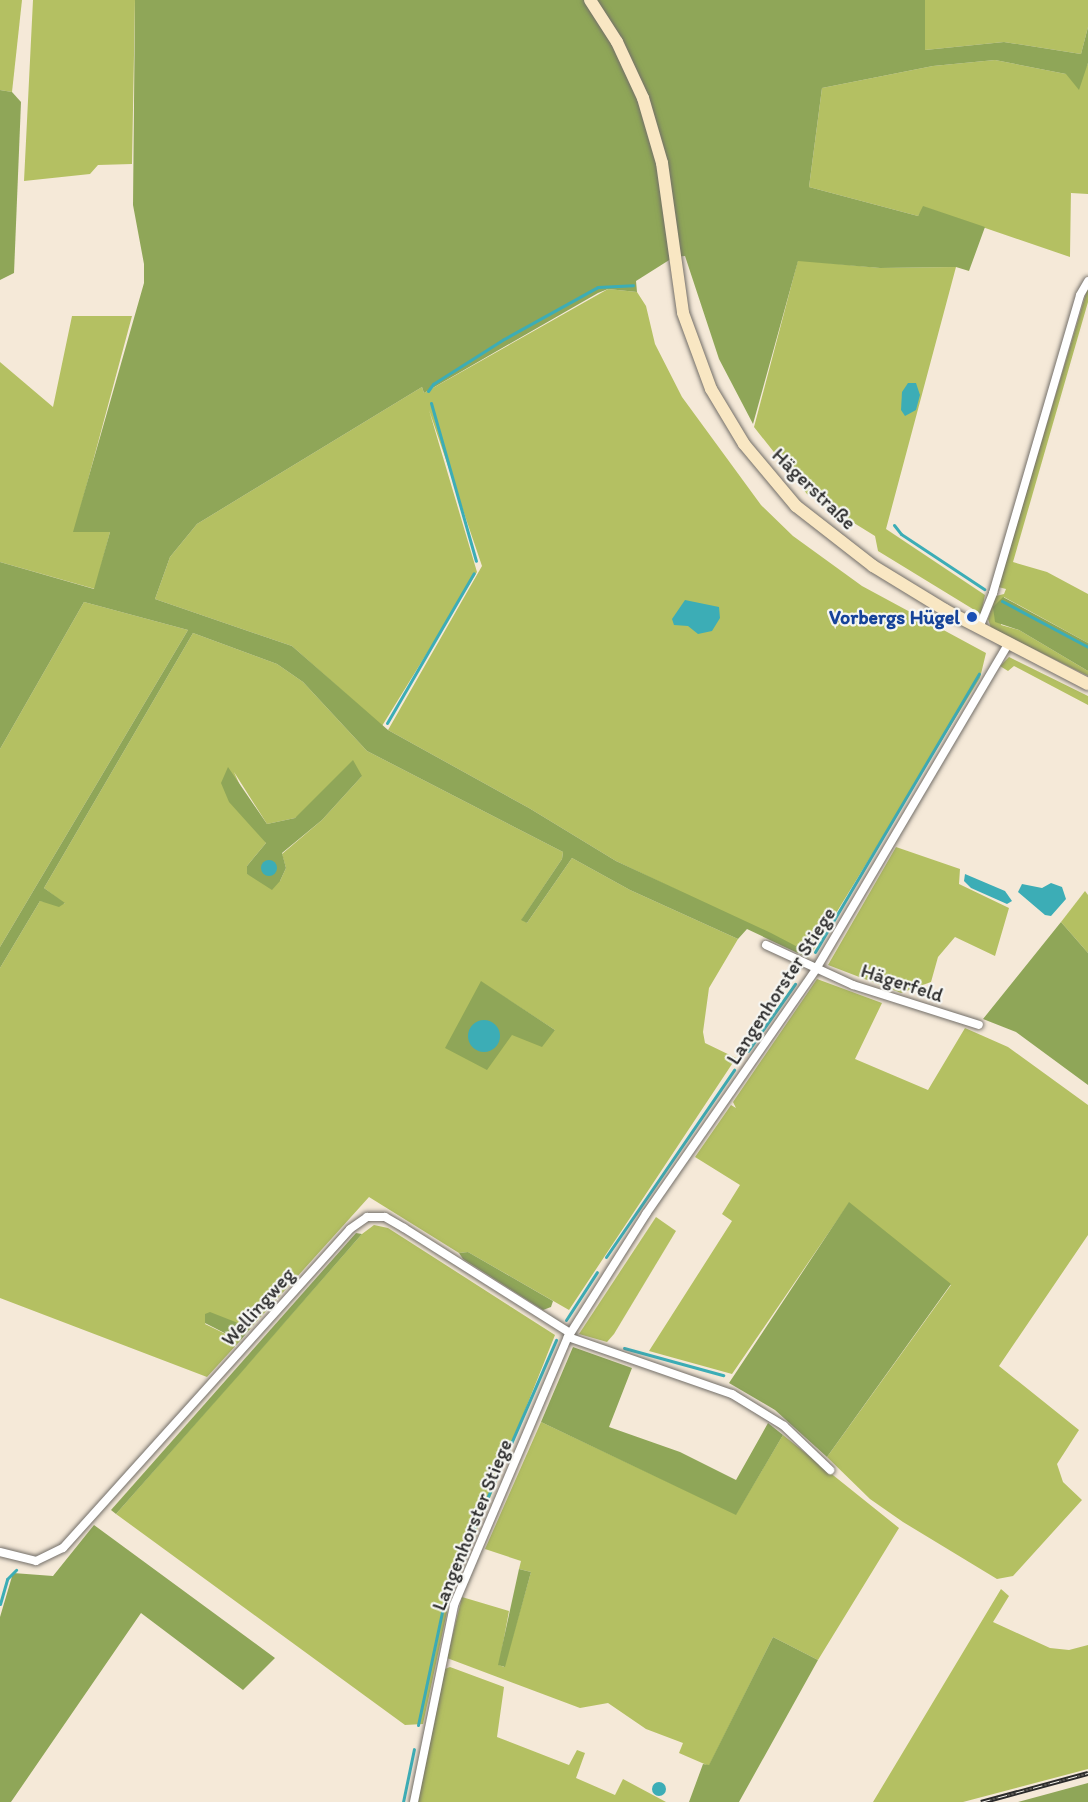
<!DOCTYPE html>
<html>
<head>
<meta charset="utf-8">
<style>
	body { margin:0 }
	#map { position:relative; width:1088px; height:1802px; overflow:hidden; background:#f5e9d8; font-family:Itim,sans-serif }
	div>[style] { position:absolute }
	.green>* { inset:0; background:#b4c062 }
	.forest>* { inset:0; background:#8fa658 }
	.water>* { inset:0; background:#3cadb6 }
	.round { border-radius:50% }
	.stream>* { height:3px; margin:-1.5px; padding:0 1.5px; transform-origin:1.5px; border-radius:1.5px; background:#3cadb6 }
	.roads { filter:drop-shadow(0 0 2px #726e68) drop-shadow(0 0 2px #726e68) }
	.minor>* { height:8px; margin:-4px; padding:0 4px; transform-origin:4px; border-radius:4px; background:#fff }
	.secondary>* { height:12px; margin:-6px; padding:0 6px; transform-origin:6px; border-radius:6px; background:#f9e7c3 }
	.rail>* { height:5px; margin-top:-2.5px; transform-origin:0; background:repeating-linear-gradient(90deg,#f6f6f2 0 9px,#2b2b2b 0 18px); box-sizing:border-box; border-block:2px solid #2b2b2b }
	.dots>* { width:16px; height:16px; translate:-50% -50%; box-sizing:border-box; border:3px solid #f6f6f2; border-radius:50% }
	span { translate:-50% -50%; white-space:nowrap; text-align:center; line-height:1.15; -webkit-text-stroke:4.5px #f6f6f2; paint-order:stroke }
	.street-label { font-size:20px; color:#2b2b2b }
	.transit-label { font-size:20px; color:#164399; font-weight:700 }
	.right { translate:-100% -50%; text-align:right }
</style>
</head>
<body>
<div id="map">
	<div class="green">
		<i style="clip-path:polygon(0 0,22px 0,12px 92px,0 90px)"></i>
		<i style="clip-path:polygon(33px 0,135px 0,132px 164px,98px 165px,90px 174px,24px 181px)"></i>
		<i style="clip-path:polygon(925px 0,1088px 0,1088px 27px,1081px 54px,1004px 42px,925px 50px)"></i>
		<i style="clip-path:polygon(995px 60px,1066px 74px,1086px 67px,1088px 63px,1088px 194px,1071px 193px,1071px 189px,1070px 257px,924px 207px,918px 216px,809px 187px,822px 88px,933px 66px)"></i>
		<i style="clip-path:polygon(798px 260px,880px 268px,956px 267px,886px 529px,985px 595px,981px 614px,878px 551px,875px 536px,807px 494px,754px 427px)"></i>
		<i style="clip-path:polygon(1088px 287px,1088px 302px,1013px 562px,1047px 572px,1088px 594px,1088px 643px,1004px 597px,1001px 625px,1019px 630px,1088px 671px,1088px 676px,991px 628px,988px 619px,996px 596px,1004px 594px,1006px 589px,998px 587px)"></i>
		<i style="clip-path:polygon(608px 289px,637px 292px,646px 306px,655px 344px,682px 397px,761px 505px,793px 536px,862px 586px,986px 653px,980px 678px,811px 954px,616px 861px,529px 808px,388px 730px,482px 566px,429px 410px,477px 572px,382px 726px,292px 646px,155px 599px,170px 557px,197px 524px,422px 387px,424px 393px)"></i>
		<i style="clip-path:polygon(72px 316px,132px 316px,74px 532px,110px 532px,95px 589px,0 562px,0 362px,53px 407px)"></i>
		<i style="clip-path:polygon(84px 602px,188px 630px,0 947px,0 749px)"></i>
		<i style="clip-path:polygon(evenodd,193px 633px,277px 664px,303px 682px,367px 751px,563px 852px,562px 859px,522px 919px,527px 923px,572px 858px,630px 890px,738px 939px,709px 988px,703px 1032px,705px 1043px,736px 1058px,569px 1310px,468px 1252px,459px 1253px,369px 1197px,250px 1329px,210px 1313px,205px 1324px,240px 1341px,207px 1377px,0 1298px,0 968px,40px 901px,65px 904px,44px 888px,193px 633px,234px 772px,267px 824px,295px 818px,362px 776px,322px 820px,282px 854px,286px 868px,280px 881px,247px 874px,247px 866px,266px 843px,234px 772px,193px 633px,481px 982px,555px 1030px,513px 1035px,481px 982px)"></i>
		<i style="clip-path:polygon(1009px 657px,1088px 696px,1088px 705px,1014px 666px,1008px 671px,1000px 666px)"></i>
		<i style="clip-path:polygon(896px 847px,960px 869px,959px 884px,1009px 908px,995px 956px,955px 937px,938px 957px,931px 982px,901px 993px,828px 965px)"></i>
		<i style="clip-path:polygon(1085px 891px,1088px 895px,1088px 953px,1061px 922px)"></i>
		<i style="clip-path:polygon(817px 979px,882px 1003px,855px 1059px,928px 1090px,965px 1028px,1008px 1047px,1088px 1105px,1088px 1235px,999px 1366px,1079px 1430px,1057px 1464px,1063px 1482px,1082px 1500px,1013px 1576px,997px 1579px,903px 1522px,870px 1499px,827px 1457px,951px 1285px,849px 1203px,732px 1374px,649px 1351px,732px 1221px,722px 1214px,740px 1185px,695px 1157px,731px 1105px,736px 1108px,733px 1102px)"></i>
		<i style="clip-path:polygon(656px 1217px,676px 1231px,614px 1334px,607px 1342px,579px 1334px)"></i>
		<i style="clip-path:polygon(374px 1225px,388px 1228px,555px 1335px,450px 1598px,423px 1724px,405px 1725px,116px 1514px,362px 1234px)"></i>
		<i style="clip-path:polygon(541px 1422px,736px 1514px,783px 1435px,899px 1528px,818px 1660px,773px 1637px,709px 1766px,679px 1753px,683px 1743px,646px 1729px,608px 1703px,580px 1708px,447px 1658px,462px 1597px,509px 1611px,499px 1665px,504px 1667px,531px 1572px,519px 1569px,521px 1561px,485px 1549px)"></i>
		<i style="clip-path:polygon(1001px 1589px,1009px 1596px,993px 1622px,1050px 1648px,1069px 1650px,1088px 1645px,1088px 1769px,963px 1802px,873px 1802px)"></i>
		<i style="clip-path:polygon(450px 1667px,504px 1687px,497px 1737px,569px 1765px,577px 1750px,585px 1753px,576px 1778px,615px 1795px,623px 1779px,666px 1802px,417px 1802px,445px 1669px)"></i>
	</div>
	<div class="forest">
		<i style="clip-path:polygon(135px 0,925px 0,925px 50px,1004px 42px,1081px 54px,1088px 27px,1088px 63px,1079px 90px,1066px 74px,995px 60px,933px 66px,822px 88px,809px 187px,918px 216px,923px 206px,985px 227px,969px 271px,956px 267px,880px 268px,798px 261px,753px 424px,719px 359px,685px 256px,674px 257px,636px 281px,637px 292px,608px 289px,598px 293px,424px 393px,422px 387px,197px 524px,170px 557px,155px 599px,292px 646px,388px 730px,529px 808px,616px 861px,771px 933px,811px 954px,808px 958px,747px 929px,738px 939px,630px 890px,572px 858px,527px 923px,521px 920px,562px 859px,563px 852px,367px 751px,303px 682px,277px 664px,193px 633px,44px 888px,65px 903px,59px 907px,40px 901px,0 968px,0 947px,188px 630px,84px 602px,0 749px,0 562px,94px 589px,110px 532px,73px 532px,144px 283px,144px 264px,133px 205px)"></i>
		<i style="clip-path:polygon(0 90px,12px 92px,21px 102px,14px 273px,0 280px)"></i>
		<i style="clip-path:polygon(1003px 597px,1088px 643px,1088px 671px,1019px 630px,995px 622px,993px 607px)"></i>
		<i style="clip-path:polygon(353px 760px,362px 776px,322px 820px,282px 853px,286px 868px,280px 881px,272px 890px,247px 874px,247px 866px,266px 843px,229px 802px,221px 783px,228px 767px,267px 824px,295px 818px)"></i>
		<i style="clip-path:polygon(1061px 922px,1088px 953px,1088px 1085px,1016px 1032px,983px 1019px)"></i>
		<i style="clip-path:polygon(481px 981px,555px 1030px,542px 1047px,512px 1035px,487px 1070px,445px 1048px)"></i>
		<i style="clip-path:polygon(849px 1202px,951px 1284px,827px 1457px,775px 1410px,729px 1383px)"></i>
		<i style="clip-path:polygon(356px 1233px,362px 1234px,239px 1375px,116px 1514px,111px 1510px)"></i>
		<i style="clip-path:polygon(468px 1252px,553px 1301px,551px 1307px,543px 1310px,463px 1259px,459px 1253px)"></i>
		<i style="clip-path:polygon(210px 1312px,238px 1323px,250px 1329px,240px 1341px,205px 1323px,205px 1314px)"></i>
		<i style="clip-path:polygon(573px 1347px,632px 1368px,609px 1427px,680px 1452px,736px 1480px,768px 1423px,783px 1435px,736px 1515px,541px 1422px)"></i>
		<i style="clip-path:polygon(94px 1525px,275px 1658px,243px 1690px,141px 1613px,11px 1802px,0 1802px,0 1617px,13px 1573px,53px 1576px)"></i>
		<i style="clip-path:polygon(519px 1569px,531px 1572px,505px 1667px,498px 1665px)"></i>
		<i style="clip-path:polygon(773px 1637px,818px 1660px,739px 1802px,689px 1802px,703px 1764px,709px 1765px)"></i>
		<i style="clip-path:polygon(1088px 1783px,1088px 1802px,1018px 1802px)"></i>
	</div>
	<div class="water">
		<i style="clip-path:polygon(908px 383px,916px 383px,920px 395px,916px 410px,905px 416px,901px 410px,902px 392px)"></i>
		<i style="clip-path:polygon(685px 600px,719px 607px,720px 618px,712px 631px,698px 634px,688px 626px,674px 625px,672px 619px)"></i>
		<i class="round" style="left:261px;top:860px;width:16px;height:16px"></i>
		<i style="clip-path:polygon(965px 874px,1005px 891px,1012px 901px,1007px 904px,971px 888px,964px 881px)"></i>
		<i style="clip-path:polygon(1051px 883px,1062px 887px,1066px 899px,1051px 916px,1045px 915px,1018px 892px,1022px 884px,1042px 888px)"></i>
		<i class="round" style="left:468px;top:1020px;width:32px;height:32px"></i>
		<i class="round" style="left:652px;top:1782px;width:14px;height:14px"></i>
	</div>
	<div class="stream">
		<i style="left:428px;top:391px;width:9px;rotate:-54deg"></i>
		<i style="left:433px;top:384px;width:84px;rotate:-32.4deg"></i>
		<i style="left:504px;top:339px;width:107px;rotate:-29deg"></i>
		<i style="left:598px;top:287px;width:35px;rotate:-3deg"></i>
		<i style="left:431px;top:403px;width:164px;rotate:74.1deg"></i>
		<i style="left:894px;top:525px;width:11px;rotate:52deg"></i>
		<i style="left:901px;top:534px;width:100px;rotate:33.5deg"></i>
		<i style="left:1002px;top:601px;width:98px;rotate:28.1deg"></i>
		<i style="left:387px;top:723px;width:173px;rotate:-59.9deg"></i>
		<i style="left:815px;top:952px;width:323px;rotate:-59.5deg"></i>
		<i style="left:748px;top:1051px;width:82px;rotate:-55deg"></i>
		<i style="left:606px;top:1257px;width:227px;rotate:-55.6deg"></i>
		<i style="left:566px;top:1320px;width:57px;rotate:-57.1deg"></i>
		<i style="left:624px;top:1348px;width:103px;rotate:15.3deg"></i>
		<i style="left:0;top:1604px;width:26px;rotate:-74deg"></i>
		<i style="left:7px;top:1579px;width:13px;rotate:-45deg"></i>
		<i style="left:418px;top:1725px;width:135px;rotate:-78deg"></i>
		<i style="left:446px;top:1593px;width:276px;rotate:-66.5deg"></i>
		<i style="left:403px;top:1802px;width:54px;rotate:-78.3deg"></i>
	</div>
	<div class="roads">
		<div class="minor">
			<i style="left:979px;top:628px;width:38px;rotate:-68deg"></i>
			<i style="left:993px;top:593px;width:310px;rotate:-73.7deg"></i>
			<i style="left:1080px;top:295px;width:16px;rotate:-60deg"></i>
			<i style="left:766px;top:945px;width:96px;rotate:24.7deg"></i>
			<i style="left:853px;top:985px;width:132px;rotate:17.6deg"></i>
			<i style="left:568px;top:1337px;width:174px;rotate:19.2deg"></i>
			<i style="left:732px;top:1394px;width:61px;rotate:31.6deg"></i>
			<i style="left:784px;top:1426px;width:64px;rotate:43.7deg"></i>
			<i style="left:0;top:1552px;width:37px;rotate:14deg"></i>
			<i style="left:36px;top:1561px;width:30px;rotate:-26deg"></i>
			<i style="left:63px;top:1548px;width:429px;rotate:-48deg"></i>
			<i style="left:350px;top:1229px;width:21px;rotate:-35deg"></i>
			<i style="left:367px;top:1217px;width:18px"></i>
			<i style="left:385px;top:1217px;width:22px;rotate:30deg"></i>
			<i style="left:404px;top:1228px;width:196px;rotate:32.3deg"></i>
			<i style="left:414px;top:1802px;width:201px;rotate:-78.5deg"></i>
			<i style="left:454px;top:1605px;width:291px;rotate:-67deg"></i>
			<i style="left:568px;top:1337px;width:146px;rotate:-57.6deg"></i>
			<i style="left:646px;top:1214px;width:298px;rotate:-55.2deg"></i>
			<i style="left:816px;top:969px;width:377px;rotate:-59.4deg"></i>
		</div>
		<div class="secondary">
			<i style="left:590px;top:0;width:50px;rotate:57.3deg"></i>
			<i style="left:617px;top:42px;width:62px;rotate:65.1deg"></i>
			<i style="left:643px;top:98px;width:68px;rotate:73.7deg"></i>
			<i style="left:662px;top:163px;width:151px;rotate:82deg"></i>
			<i style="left:683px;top:313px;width:81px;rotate:69.8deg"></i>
			<i style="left:711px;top:389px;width:64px;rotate:59deg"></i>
			<i style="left:744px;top:444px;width:81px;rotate:50deg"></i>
			<i style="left:796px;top:506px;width:98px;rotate:37.9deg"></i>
			<i style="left:873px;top:566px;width:84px;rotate:31.4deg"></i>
			<i style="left:945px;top:610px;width:161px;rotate:27.4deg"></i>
		</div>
	</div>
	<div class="rail">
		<i style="left:981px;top:1802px;width:111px;rotate:-15.2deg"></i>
	</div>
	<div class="dots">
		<i style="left:972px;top:617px;background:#1a4fb4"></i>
	</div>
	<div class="street-label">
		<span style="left:814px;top:489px;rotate:44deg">Hägerstraße</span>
		<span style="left:902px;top:983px;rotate:18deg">Hägerfeld</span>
		<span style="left:781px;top:986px;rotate:-57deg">Langenhorster Stiege</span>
		<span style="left:258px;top:1307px;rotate:-48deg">Wellingweg</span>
		<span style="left:472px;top:1525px;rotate:-68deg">Langenhorster Stiege</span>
	</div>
	<div class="transit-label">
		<span class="right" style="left:960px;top:617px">Vorbergs Hügel</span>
	</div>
</div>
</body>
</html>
